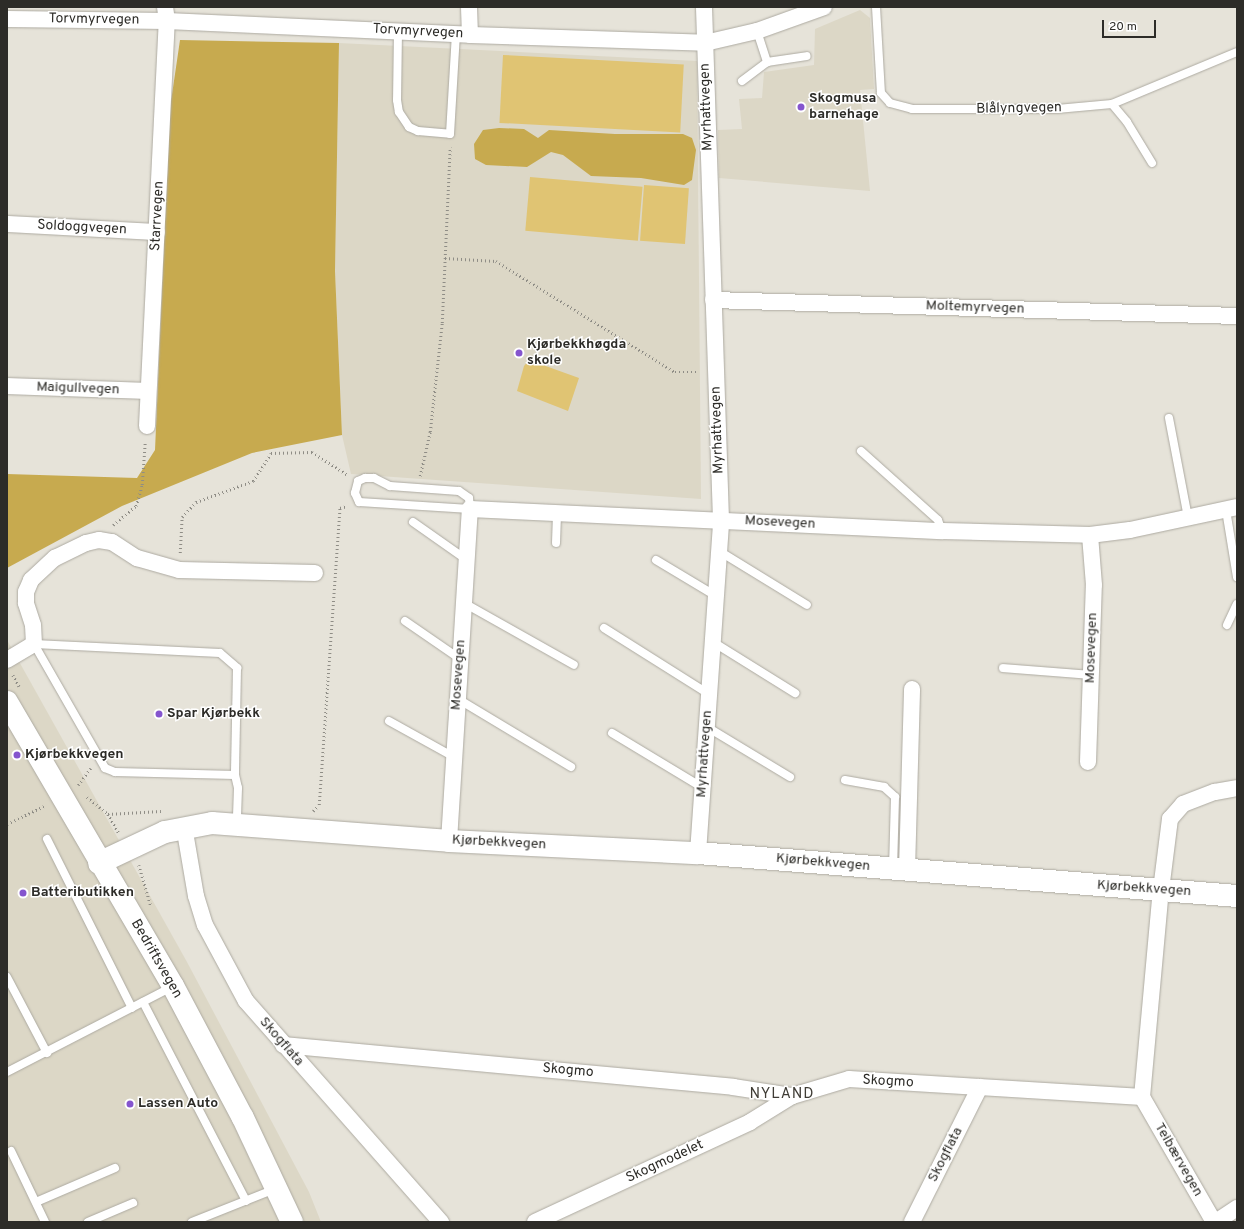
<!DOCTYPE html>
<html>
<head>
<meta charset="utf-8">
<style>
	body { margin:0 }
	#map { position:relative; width:1244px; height:1229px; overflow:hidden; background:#e6e3d9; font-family:Overpass,sans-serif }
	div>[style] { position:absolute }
	.built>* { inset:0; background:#dcd7c6 }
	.green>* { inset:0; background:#e0c473; transform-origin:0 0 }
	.forest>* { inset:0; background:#c7aa4f }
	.path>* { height:2.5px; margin-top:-1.25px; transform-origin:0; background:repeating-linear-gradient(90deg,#8f8d86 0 1px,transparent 0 4px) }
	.roads { filter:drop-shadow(0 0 1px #adaaa1) drop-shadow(0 0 1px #adaaa1) }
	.lane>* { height:8px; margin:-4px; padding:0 4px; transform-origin:4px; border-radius:4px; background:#fff }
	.street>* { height:16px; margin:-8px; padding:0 8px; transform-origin:8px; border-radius:8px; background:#fff }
	.secondary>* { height:22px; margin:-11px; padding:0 11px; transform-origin:11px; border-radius:11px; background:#fff }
	.dots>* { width:11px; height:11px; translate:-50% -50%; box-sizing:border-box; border:2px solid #fff; border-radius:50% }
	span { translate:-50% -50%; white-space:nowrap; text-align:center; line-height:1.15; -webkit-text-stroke:3px #fff; paint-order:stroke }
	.street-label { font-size:14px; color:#2d2c28 }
	.poi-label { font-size:14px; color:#2d2c28; font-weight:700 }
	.left { translate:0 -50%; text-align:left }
	.neighbourhood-label { font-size:15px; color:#3f3c35; letter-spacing:1px }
	.frame { position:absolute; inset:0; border:8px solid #2d2c28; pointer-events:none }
	.scale { position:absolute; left:1102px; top:20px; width:54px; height:18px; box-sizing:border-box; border:2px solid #2d2c28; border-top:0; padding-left:5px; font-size:12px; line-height:14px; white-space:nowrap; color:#2d2c28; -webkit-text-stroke:3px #fff; paint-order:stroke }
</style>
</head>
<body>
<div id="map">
	<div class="built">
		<i style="clip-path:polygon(860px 10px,870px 18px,874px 89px,860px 90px,870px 191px,719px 178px,718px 130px,742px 129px,739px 99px,762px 98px,764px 72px,814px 65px,815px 29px)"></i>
		<i style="clip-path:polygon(339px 43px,697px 61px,701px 499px,351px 474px,342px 435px,335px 271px)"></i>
		<i style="clip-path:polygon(7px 640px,187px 962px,309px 1192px,321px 1222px,7px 1222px)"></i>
	</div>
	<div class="green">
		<i style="left:503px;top:55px;width:181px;height:68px;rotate:3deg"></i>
		<i style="left:530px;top:177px;width:113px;height:54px;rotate:5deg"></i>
		<i style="left:644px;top:185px;width:45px;height:56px;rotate:4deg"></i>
		<i style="clip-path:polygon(529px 360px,579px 378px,568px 411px,517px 391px,524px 366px)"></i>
	</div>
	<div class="forest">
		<i style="clip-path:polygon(180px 40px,339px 43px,335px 271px,342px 435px,252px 453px,122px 506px,7px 568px,7px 474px,137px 478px,155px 450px,170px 108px)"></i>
		<i style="clip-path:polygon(499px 128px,524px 129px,538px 138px,549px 130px,615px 134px,683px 134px,692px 138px,696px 150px,692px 180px,684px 185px,641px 178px,591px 176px,563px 155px,551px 152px,527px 167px,486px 165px,475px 159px,474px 144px,483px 130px)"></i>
	</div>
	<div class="path">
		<i style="left:445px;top:258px;width:51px;rotate:3.4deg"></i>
		<i style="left:496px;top:261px;width:211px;rotate:31.8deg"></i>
		<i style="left:675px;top:372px;width:24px"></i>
		<i style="left:420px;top:476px;width:45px;rotate:-77.2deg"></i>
		<i style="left:430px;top:432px;width:110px;rotate:-83.7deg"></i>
		<i style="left:442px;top:323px;width:176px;rotate:-87.4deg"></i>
		<i style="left:113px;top:525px;width:30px;rotate:-40deg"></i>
		<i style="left:136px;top:506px;width:22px;rotate:-74deg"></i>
		<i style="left:142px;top:485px;width:43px;rotate:-86deg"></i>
		<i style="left:180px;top:553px;width:36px;rotate:-87deg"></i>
		<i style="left:182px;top:517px;width:21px;rotate:-47deg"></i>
		<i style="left:196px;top:502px;width:61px;rotate:-20.2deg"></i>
		<i style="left:253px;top:481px;width:33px;rotate:-57deg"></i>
		<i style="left:271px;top:453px;width:41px;rotate:-1.4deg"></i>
		<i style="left:312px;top:452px;width:43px;rotate:32.6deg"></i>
		<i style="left:13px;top:675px;width:13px;rotate:61deg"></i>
		<i style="left:78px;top:785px;width:21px;rotate:-53deg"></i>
		<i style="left:87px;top:797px;width:27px;rotate:39deg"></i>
		<i style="left:108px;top:814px;width:22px;rotate:60deg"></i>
		<i style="left:313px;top:811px;width:8px;rotate:-45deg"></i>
		<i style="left:319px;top:805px;width:298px;rotate:-86deg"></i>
		<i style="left:340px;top:508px;width:7px;rotate:-16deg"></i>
		<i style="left:108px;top:814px;width:53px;rotate:-3.2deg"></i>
		<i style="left:7px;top:824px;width:41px;rotate:-25.9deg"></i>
		<i style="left:139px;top:865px;width:43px;rotate:73.7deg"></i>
	</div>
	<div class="roads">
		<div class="lane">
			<i style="left:876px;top:7px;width:86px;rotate:86.7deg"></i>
			<i style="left:881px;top:93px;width:13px;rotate:48deg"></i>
			<i style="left:890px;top:103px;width:23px;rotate:15deg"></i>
			<i style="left:912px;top:109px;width:145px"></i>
			<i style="left:1057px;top:109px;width:55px;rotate:-5.2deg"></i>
			<i style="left:1112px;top:104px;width:135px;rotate:-22.6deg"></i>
			<i style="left:398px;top:31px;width:69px;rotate:90.8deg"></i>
			<i style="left:397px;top:100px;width:12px;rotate:81deg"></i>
			<i style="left:399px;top:112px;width:18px;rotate:56deg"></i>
			<i style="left:409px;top:127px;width:10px;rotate:24deg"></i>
			<i style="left:418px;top:131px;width:32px;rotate:5deg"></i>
			<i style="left:450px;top:134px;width:100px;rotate:-86.6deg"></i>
			<i style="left:757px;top:31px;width:33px;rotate:72deg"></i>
			<i style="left:742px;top:81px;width:31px;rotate:-37deg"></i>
			<i style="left:767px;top:62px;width:40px;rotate:-8.5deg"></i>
			<i style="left:1112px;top:104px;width:23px;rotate:50deg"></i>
			<i style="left:1127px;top:122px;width:48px;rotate:58.6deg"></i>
			<i style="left:1169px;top:418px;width:102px;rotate:79.2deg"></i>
			<i style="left:861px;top:451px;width:103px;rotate:41.9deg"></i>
			<i style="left:938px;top:520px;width:12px;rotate:70deg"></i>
			<i style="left:365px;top:478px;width:9px"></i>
			<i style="left:374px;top:478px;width:18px;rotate:27deg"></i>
			<i style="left:390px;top:486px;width:69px;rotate:4.1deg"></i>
			<i style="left:459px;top:491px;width:12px;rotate:35deg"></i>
			<i style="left:469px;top:498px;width:11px;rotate:85deg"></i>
			<i style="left:470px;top:509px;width:111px;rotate:-176.4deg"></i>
			<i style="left:359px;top:502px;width:10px;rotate:-114deg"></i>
			<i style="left:355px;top:493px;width:12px;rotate:-76deg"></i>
			<i style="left:358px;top:481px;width:8px;rotate:-23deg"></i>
			<i style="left:1226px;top:510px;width:68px;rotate:80.7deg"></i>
			<i style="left:413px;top:522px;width:66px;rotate:35.1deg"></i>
			<i style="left:556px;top:543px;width:30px;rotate:-88deg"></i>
			<i style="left:719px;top:551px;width:103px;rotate:31.5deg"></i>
			<i style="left:656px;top:560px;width:70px;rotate:31deg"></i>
			<i style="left:464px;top:603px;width:126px;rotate:29.4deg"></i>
			<i style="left:405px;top:621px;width:67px;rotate:34.6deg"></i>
			<i style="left:1227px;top:625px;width:23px;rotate:-65deg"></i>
			<i style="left:604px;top:628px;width:124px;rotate:32.2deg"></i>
			<i style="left:713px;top:642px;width:97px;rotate:31.9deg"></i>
			<i style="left:34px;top:644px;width:143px;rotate:60.2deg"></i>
			<i style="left:105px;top:768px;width:11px;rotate:22deg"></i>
			<i style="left:115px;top:772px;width:120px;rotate:1.4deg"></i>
			<i style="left:235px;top:775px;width:13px;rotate:77deg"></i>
			<i style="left:238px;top:788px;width:35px;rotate:92deg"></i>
			<i style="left:34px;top:644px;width:186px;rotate:2.8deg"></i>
			<i style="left:220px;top:653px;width:23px;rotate:41deg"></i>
			<i style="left:237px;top:668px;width:107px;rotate:91.1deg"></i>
			<i style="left:1003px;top:668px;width:88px;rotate:4.5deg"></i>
			<i style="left:458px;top:699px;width:132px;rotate:31deg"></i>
			<i style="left:389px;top:721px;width:74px;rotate:29deg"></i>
			<i style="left:707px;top:727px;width:97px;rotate:31.1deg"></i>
			<i style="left:612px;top:733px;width:106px;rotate:31.1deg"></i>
			<i style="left:845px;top:780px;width:40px;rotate:10deg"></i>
			<i style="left:884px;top:787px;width:15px;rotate:42deg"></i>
			<i style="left:895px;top:797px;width:71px;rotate:91.6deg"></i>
			<i style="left:47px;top:839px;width:189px;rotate:63.3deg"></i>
			<i style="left:7px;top:977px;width:86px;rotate:62.2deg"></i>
			<i style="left:143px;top:1002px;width:224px;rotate:62.6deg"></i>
			<i style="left:7px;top:1072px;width:186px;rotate:-27.3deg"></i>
			<i style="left:11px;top:1151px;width:79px;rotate:64.4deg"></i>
			<i style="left:36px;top:1202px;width:86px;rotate:-23.3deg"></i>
			<i style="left:88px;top:1222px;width:49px;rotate:-22.9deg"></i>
			<i style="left:192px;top:1222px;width:89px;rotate:-21.7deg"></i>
		</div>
		<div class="street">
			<i style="left:469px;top:7px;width:28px;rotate:88deg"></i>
			<i style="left:7px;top:19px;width:160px;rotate:0.7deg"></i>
			<i style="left:167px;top:21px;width:303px;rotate:2.6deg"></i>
			<i style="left:470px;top:35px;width:235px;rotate:1.9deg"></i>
			<i style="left:705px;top:43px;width:53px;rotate:-13deg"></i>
			<i style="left:757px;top:31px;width:71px;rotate:-19.7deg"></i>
			<i style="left:7px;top:224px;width:150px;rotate:3.1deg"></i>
			<i style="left:713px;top:300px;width:524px;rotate:1.75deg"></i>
			<i style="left:7px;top:386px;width:141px;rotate:2deg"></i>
			<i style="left:147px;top:426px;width:405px;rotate:-87.2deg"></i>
			<i style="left:167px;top:21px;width:14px;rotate:-98deg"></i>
			<i style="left:7px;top:660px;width:31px;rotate:-31deg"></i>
			<i style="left:34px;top:644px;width:19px;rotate:-93deg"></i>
			<i style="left:33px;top:625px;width:23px;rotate:-108deg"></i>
			<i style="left:26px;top:603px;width:11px;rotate:-90deg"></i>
			<i style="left:26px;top:592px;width:13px;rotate:-67deg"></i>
			<i style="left:31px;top:580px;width:33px;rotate:-43deg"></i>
			<i style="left:55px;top:558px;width:34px;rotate:-26deg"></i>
			<i style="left:86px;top:543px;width:13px;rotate:-13deg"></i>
			<i style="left:99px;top:540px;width:13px;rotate:9deg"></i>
			<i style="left:112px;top:542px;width:30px;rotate:33deg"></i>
			<i style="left:137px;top:558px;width:44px;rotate:15.9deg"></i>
			<i style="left:179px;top:570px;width:136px;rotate:1.3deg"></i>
			<i style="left:1088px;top:762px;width:177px;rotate:-88.1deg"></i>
			<i style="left:1094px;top:585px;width:50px;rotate:-94.6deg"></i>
			<i style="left:184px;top:826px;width:71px;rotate:80.3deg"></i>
			<i style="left:196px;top:896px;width:30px;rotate:73deg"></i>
			<i style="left:205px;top:925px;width:86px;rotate:61.7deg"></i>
			<i style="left:246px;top:1001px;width:295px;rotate:48.6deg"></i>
			<i style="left:449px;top:841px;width:333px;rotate:-86.4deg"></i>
			<i style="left:470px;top:509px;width:473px;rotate:2.7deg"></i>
			<i style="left:942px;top:531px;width:148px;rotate:1.5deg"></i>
			<i style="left:1090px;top:535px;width:40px;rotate:-7.1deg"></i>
			<i style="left:1130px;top:530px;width:109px;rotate:-12.1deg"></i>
			<i style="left:698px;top:853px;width:334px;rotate:-86deg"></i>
			<i style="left:721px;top:520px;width:513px;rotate:-91.9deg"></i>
			<i style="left:907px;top:870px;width:181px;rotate:-88.4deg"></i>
			<i style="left:283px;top:1045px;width:452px;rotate:5.3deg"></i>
			<i style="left:733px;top:1087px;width:60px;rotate:8.7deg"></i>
			<i style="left:792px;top:1096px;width:59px;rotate:-16.6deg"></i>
			<i style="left:849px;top:1079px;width:294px;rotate:3.5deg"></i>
			<i style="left:1142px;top:1097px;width:208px;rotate:-84.8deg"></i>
			<i style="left:1161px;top:890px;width:72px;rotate:-82.8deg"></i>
			<i style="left:1170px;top:819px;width:20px;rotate:-49deg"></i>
			<i style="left:1183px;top:804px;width:34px;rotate:-21deg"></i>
			<i style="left:1215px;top:792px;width:22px;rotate:-10deg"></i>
			<i style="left:1142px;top:1097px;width:144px;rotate:60.1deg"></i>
			<i style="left:535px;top:1222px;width:237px;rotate:-24.9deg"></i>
			<i style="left:750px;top:1122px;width:49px;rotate:-31.8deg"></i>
			<i style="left:912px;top:1222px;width:151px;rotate:-63.3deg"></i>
			<i style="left:1216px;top:1222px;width:25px;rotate:-34deg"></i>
		</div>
		<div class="secondary">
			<i style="left:7px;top:702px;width:329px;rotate:59.7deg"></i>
			<i style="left:173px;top:986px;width:149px;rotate:62.1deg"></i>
			<i style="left:243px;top:1118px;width:115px;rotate:64.8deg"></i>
			<i style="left:99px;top:863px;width:73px;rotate:-25.2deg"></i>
			<i style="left:165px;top:832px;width:48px;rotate:-10.8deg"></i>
			<i style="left:212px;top:823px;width:238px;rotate:4.3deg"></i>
			<i style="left:449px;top:841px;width:249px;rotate:2.8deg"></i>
			<i style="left:698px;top:853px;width:541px;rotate:4.56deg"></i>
		</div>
	</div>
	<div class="dots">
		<i style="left:801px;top:107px;background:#8555ce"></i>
		<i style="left:519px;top:353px;background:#8555ce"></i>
		<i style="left:159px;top:714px;background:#8555ce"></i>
		<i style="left:17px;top:755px;background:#8555ce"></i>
		<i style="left:23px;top:893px;background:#8555ce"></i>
		<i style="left:130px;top:1104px;background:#8555ce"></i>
	</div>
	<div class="street-label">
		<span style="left:94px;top:20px;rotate:1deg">Torvmyrvegen</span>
		<span style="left:418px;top:32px;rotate:3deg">Torvmyrvegen</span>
		<span style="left:707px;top:107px;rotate:-92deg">Myrhattvegen</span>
		<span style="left:1019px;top:109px;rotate:-1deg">Blålyngvegen</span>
		<span style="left:158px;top:216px;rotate:-87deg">Starrvegen</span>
		<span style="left:82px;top:228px;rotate:3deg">Soldoggvegen</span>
		<span style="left:975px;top:308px;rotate:2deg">Moltemyrvegen</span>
		<span style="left:78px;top:389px;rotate:2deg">Maigullvegen</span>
		<span style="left:718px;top:430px;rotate:-92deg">Myrhattvegen</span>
		<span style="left:780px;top:523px;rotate:3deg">Mosevegen</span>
		<span style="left:1092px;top:648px;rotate:-88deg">Mosevegen</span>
		<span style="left:459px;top:675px;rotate:-86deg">Mosevegen</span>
		<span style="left:705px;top:754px;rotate:-86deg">Myrhattvegen</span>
		<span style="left:499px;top:843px;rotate:3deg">Kjørbekkvegen</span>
		<span style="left:823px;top:863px;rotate:5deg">Kjørbekkvegen</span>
		<span style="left:1144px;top:889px;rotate:4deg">Kjørbekkvegen</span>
		<span style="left:156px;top:959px;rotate:60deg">Bedriftsvegen</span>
		<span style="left:281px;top:1042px;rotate:49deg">Skogflata</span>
		<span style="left:568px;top:1071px;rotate:5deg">Skogmo</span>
		<span style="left:888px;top:1082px;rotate:3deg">Skogmo</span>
		<span style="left:946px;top:1155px;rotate:-63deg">Skogflata</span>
		<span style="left:1178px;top:1160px;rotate:60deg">Teibærvegen</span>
		<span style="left:665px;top:1162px;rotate:-25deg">Skogmodelet</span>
	</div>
	<div class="poi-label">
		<span class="left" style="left:809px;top:107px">Skogmusa<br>barnehage</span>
		<span class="left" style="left:527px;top:353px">Kjørbekkhøgda<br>skole</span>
		<span class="left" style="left:167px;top:714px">Spar Kjørbekk</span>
		<span class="left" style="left:25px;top:755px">Kjørbekkvegen</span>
		<span class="left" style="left:31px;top:893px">Batteributikken</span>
		<span class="left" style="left:138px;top:1104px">Lassen Auto</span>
	</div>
	<div class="neighbourhood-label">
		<span style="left:782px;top:1095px">NYLAND</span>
	</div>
	<div class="frame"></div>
	<div class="scale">20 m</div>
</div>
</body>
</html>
